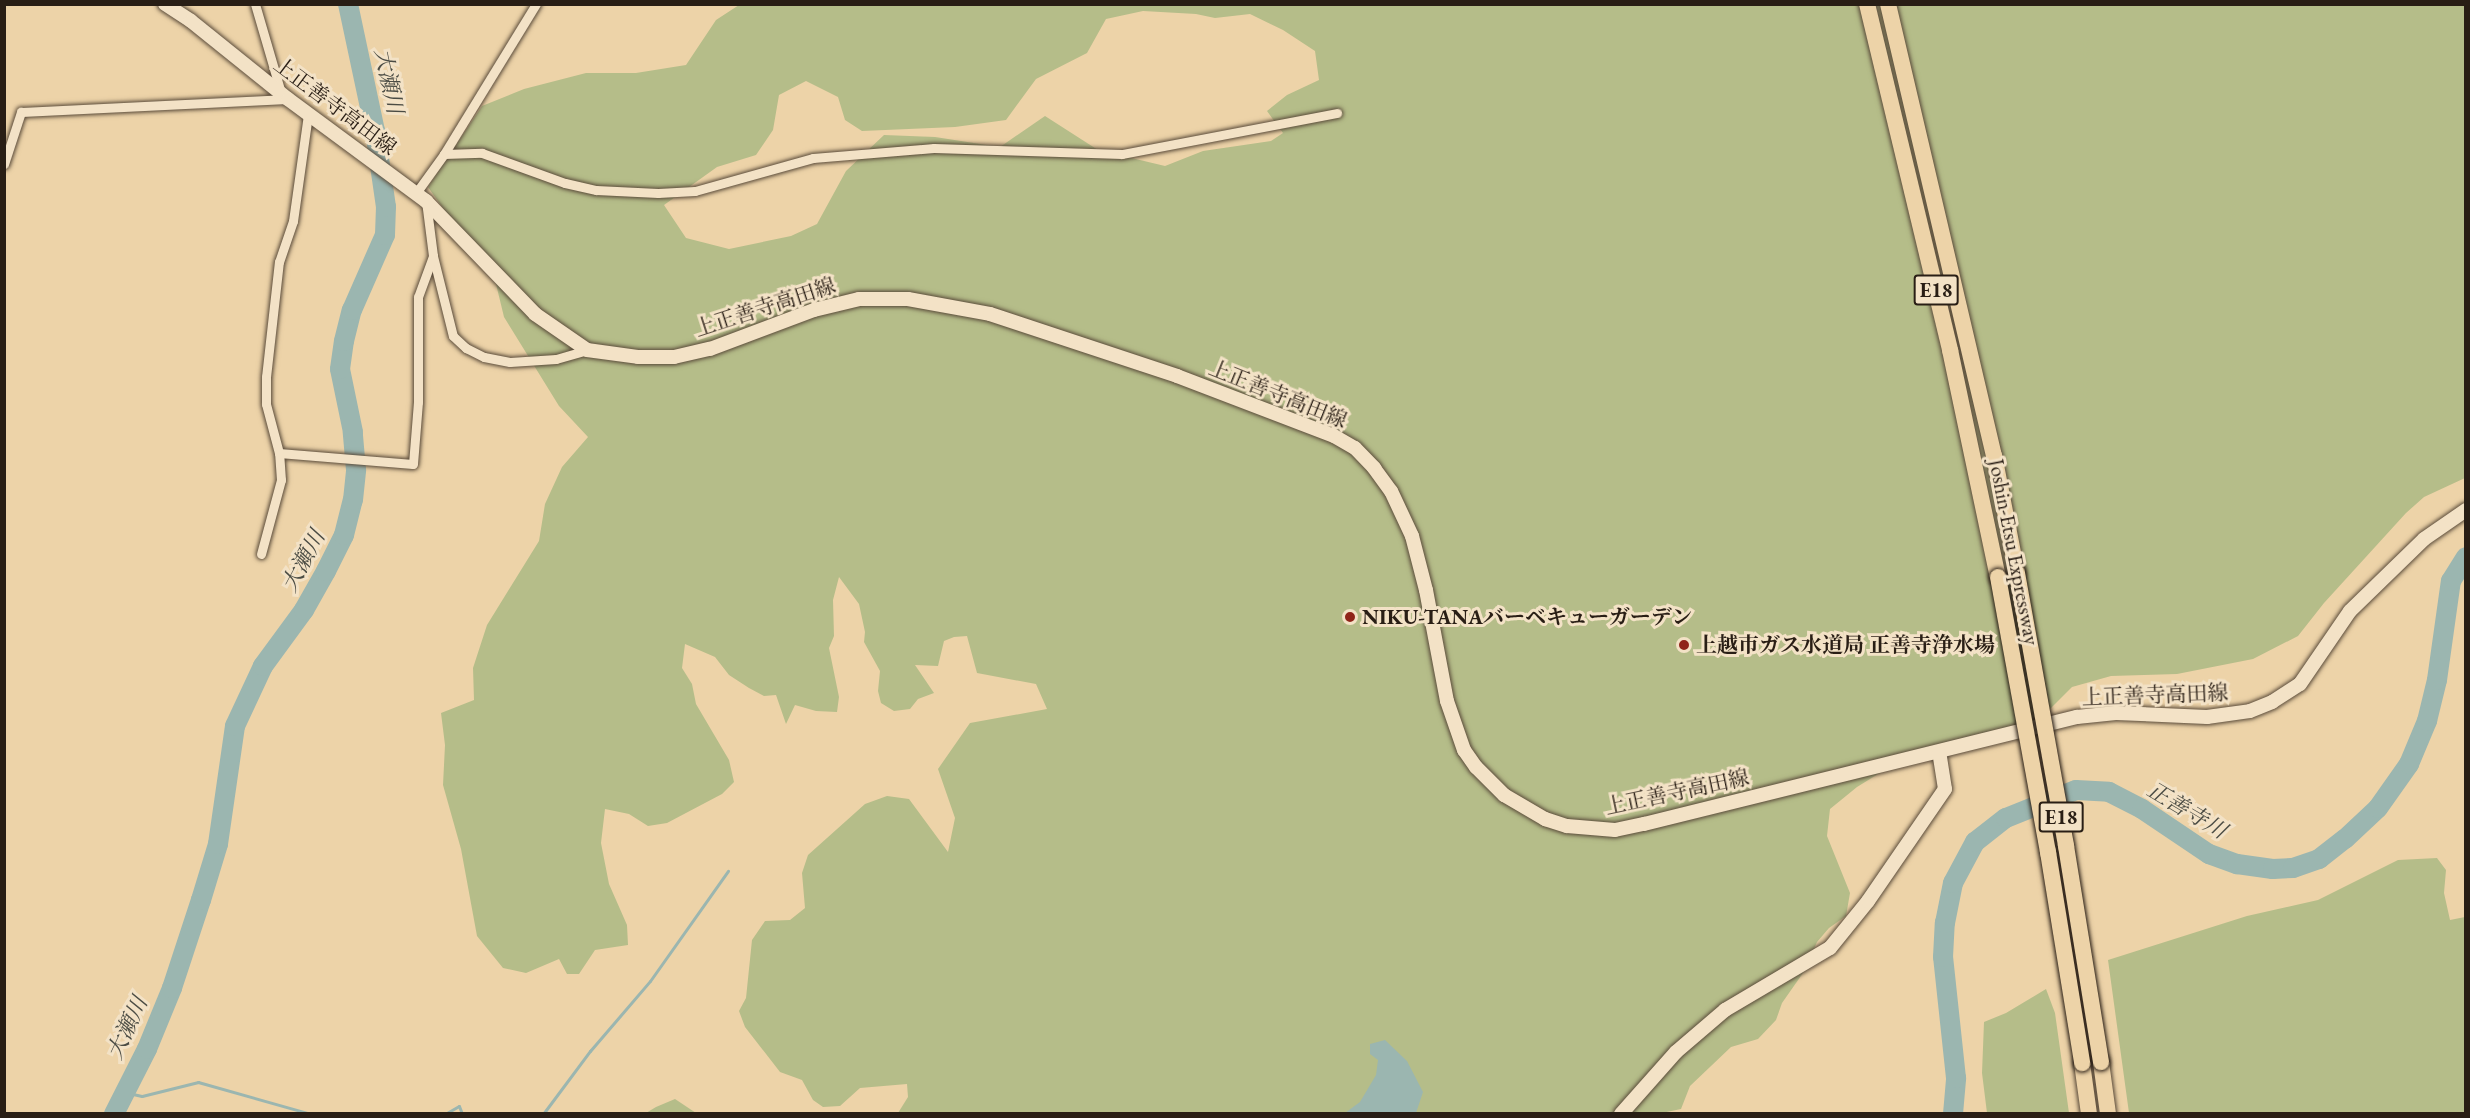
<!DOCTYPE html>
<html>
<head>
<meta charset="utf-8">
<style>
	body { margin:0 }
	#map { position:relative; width:2470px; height:1118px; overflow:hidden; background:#edd3a8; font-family:"EB Garamond","Noto Serif JP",serif }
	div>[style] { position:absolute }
	.green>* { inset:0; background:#b5bd89 }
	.water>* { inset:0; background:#9bb6b0 }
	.stream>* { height:3px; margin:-1.5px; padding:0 1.5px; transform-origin:1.5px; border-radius:1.5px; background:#9bb6b0 }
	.river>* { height:20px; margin:-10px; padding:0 10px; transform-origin:10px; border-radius:10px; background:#9bb6b0 }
	.roads { filter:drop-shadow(0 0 2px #5a4b3a) drop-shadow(0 0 2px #5a4b3a) }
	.street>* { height:9px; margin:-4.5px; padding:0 4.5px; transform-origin:4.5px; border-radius:4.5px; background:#f3e2c6 }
	.secondary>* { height:14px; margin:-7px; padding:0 7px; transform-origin:7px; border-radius:7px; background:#f3e2c6 }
	.highway>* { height:16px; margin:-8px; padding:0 8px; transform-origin:8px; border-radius:8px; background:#edd3a8 }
	.bridges { filter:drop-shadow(0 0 2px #291e15) drop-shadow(0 0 2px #291e15) }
	.highway-bridge>* { height:16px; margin:-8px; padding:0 8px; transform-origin:8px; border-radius:8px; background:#edd3a8 }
	.dots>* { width:16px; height:16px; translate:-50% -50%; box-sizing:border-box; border:3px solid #f3e2c6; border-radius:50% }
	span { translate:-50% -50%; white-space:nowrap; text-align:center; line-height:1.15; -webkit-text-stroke:6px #f3e2c6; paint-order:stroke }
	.shield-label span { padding:2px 4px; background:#f3e2c6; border:2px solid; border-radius:4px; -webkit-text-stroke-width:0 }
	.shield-label { font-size:20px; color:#291e15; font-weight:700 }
	.street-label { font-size:21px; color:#291e15 }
	.poi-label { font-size:21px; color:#291e15; font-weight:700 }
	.left { translate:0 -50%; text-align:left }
	.water-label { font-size:22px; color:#4b4c44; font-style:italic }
	.frame { position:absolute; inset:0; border:6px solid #291e15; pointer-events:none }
</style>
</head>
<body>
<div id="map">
	<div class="green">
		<i style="clip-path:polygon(evenodd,739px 5px,2465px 5px,2465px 478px,2424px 497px,2406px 513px,2324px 603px,2298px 636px,2253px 659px,2177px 674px,2111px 676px,2072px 687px,2040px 719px,1883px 771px,1857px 787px,1830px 809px,1827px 836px,1850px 893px,1846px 916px,1829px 928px,1817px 942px,1803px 973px,1782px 1003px,1776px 1020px,1758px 1039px,1731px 1047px,1690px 1086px,1681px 1109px,1657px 1114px,898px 1113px,908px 1097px,907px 1084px,860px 1088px,840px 1106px,823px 1107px,813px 1100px,802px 1080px,780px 1072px,745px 1027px,739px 1011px,746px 998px,752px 940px,765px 921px,790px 920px,805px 908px,802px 873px,808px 855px,865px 804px,887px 796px,909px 799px,948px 852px,955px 818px,938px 769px,970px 723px,1047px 709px,1036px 684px,977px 673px,967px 636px,954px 637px,944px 641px,938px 666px,915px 665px,934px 693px,918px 699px,910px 709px,894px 711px,881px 703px,878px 691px,880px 671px,864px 642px,865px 632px,859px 604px,839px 577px,833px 600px,834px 636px,829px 648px,839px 697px,837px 712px,816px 711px,795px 705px,786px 724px,776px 695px,764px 696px,749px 688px,729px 675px,715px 657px,685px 644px,682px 668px,692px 684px,696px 704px,729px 760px,734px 782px,722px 794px,667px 823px,648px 826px,629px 814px,605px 809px,601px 843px,609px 884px,627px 925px,628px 945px,595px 950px,579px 974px,567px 974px,559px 959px,526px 973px,503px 968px,477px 936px,461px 849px,443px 785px,445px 745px,441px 713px,474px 700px,473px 668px,487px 625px,539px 541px,545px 504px,562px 467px,588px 437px,559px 406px,504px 317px,496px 284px,428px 187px,482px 106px,524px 89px,586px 73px,636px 73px,686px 65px,716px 20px,739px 5px,1143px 11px,1196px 14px,1215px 18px,1250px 14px,1283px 30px,1315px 51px,1319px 80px,1287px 95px,1267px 111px,1283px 133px,1271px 141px,1203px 151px,1165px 166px,1098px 150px,1045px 116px,1000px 147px,935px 137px,884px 135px,846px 171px,817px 224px,791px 236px,729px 249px,686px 238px,664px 205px,717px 167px,756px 155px,773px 130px,779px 95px,806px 81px,838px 97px,845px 120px,862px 131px,955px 127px,1006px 120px,1036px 79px,1087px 53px,1106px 19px,1143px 11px)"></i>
		<i style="clip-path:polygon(2437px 858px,2446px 870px,2444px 893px,2450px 920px,2465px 917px,2465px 1113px,2129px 1113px,2108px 960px,2247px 916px,2318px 900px,2398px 860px)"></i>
		<i style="clip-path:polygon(2046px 989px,2055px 1013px,2069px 1113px,1987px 1113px,1982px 1073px,1984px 1022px,2006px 1013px)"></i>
		<i style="clip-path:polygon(675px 1099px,696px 1113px,646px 1113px,656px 1107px)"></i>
	</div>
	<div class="water">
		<i style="clip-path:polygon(1385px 1040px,1407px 1061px,1423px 1092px,1416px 1113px,1345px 1113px,1360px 1102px,1376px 1075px,1378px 1060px,1370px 1054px,1370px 1044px)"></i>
	</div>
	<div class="stream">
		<i style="left:124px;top:1092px;width:18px;rotate:13deg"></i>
		<i style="left:142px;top:1096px;width:58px;rotate:-14deg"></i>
		<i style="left:198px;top:1082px;width:117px;rotate:15.8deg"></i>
		<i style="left:445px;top:1114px;width:16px;rotate:-30deg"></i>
		<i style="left:459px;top:1106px;width:9px;rotate:69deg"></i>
		<i style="left:543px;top:1114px;width:79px;rotate:-53.3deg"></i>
		<i style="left:590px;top:1051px;width:92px;rotate:-49.4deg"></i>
		<i style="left:650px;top:981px;width:135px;rotate:-54.7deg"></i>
	</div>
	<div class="river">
		<i style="left:114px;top:1114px;width:73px;rotate:-63.1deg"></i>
		<i style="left:147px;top:1049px;width:66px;rotate:-67.7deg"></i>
		<i style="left:172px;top:988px;width:93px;rotate:-71.8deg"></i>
		<i style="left:201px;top:900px;width:59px;rotate:-73.1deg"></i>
		<i style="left:218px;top:844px;width:119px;rotate:-81.8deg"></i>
		<i style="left:235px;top:726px;width:66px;rotate:-65deg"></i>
		<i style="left:263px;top:666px;width:69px;rotate:-53.8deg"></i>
		<i style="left:304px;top:610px;width:45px;rotate:-60.6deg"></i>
		<i style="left:326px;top:571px;width:40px;rotate:-63.4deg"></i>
		<i style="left:344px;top:535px;width:36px;rotate:-76deg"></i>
		<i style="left:353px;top:500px;width:30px;rotate:-84deg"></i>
		<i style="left:356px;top:470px;width:38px;rotate:-95deg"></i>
		<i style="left:353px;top:432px;width:64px;rotate:-101.7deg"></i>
		<i style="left:340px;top:369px;width:28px;rotate:-82deg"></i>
		<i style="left:344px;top:341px;width:32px;rotate:-76deg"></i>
		<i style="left:352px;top:310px;width:82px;rotate:-66.3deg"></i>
		<i style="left:385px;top:235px;width:28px;rotate:-88deg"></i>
		<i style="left:386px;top:207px;width:77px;rotate:-98.2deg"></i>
		<i style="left:375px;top:131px;width:130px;rotate:-102deg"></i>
		<i style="left:1953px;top:1114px;width:36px;rotate:-85deg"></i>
		<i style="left:1956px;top:1078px;width:122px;rotate:-96.1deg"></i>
		<i style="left:1943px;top:957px;width:34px;rotate:-87deg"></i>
		<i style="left:1945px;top:923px;width:41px;rotate:-78.7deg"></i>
		<i style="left:1953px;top:883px;width:47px;rotate:-61.8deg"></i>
		<i style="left:1975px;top:842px;width:39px;rotate:-38deg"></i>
		<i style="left:2006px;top:818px;width:75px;rotate:-21.8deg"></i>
		<i style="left:2076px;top:790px;width:33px;rotate:3deg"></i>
		<i style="left:2109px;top:792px;width:37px;rotate:27deg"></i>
		<i style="left:2142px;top:809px;width:81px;rotate:33.9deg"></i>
		<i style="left:2209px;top:854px;width:30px;rotate:20deg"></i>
		<i style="left:2237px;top:864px;width:36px;rotate:8deg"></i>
		<i style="left:2273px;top:869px;width:20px;rotate:-3deg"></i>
		<i style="left:2293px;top:868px;width:28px;rotate:-19deg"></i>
		<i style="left:2319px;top:859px;width:33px;rotate:-38deg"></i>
		<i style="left:2345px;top:839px;width:45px;rotate:-43.2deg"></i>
		<i style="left:2378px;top:808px;width:54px;rotate:-54.8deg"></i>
		<i style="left:2409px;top:764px;width:47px;rotate:-67.3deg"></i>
		<i style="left:2427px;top:721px;width:42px;rotate:-76.3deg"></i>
		<i style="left:2437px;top:680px;width:100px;rotate:-82deg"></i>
		<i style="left:2451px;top:581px;width:28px;rotate:-58deg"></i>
	</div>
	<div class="roads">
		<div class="street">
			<i style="left:255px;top:4px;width:93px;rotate:73.7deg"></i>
			<i style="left:444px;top:154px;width:38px;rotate:-2deg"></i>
			<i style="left:482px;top:153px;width:88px;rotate:19.9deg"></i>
			<i style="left:565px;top:183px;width:32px;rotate:13deg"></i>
			<i style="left:596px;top:190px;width:62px;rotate:2.8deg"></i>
			<i style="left:658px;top:193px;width:37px;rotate:-3deg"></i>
			<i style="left:695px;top:191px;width:123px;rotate:-15.6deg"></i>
			<i style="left:813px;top:158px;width:121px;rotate:-4.7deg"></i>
			<i style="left:934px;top:148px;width:188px;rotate:1.8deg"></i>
			<i style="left:1122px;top:154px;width:219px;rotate:-10.8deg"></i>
			<i style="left:4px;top:164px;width:55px;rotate:-71.9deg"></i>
			<i style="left:21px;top:112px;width:267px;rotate:-2.8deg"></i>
			<i style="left:416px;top:193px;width:48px;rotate:-54.3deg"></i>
			<i style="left:444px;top:154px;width:176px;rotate:-58.5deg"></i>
			<i style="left:426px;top:201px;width:55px;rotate:82.7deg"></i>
			<i style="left:433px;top:256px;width:82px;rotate:76deg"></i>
			<i style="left:453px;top:336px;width:18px;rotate:43deg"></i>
			<i style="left:466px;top:348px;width:20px;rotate:27deg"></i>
			<i style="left:484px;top:357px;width:26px;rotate:11deg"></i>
			<i style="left:510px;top:362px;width:46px;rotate:-3.7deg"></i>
			<i style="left:556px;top:359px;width:32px;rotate:-16deg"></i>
			<i style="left:279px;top:453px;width:134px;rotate:4.7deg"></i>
			<i style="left:413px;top:464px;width:62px;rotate:-85.4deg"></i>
			<i style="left:418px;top:402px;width:105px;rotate:-90deg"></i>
			<i style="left:418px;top:297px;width:44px;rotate:-69.9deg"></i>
			<i style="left:261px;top:554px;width:77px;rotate:-74.9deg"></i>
			<i style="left:281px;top:480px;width:27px;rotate:-94deg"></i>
			<i style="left:279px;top:453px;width:51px;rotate:-104.9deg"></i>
			<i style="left:266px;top:404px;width:27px;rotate:-90deg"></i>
			<i style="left:266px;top:377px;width:116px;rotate:-83.6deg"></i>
			<i style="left:279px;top:262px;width:43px;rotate:-71.1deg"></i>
			<i style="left:293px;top:221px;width:108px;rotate:-82deg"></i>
		</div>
		<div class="secondary">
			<i style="left:165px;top:4px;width:31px;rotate:33deg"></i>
			<i style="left:191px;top:21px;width:124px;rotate:38.8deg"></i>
			<i style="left:288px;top:99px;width:172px;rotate:36.5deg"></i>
			<i style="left:426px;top:201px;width:157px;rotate:46deg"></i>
			<i style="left:535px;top:314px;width:63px;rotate:34.7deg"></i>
			<i style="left:587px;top:350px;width:51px;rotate:7.8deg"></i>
			<i style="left:638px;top:357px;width:36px"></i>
			<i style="left:674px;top:357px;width:37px;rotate:-13deg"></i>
			<i style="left:710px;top:349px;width:111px;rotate:-20.6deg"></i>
			<i style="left:814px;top:310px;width:46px;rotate:-13.7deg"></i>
			<i style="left:859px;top:299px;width:49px"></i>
			<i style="left:908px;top:299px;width:83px;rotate:10.4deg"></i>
			<i style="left:990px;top:314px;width:197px;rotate:18.3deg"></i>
			<i style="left:1177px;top:376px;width:168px;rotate:20.9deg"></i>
			<i style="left:1334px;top:436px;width:24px;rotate:30deg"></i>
			<i style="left:1355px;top:448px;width:28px;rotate:46deg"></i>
			<i style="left:1374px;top:468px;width:29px;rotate:54deg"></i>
			<i style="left:1391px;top:491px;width:50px;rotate:65deg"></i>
			<i style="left:1412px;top:536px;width:56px;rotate:75.5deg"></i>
			<i style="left:1426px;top:590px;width:113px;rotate:79.3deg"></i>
			<i style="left:1447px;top:701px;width:52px;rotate:70.9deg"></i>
			<i style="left:1464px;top:750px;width:21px;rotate:55deg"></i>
			<i style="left:1476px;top:767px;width:40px;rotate:45deg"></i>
			<i style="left:1504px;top:795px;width:48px;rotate:30.3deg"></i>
			<i style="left:1545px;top:819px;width:23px;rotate:18deg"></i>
			<i style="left:1567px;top:826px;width:48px;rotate:4.8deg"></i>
			<i style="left:1615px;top:830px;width:30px;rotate:-12deg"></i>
			<i style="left:1644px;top:824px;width:446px;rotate:-13.9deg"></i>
			<i style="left:2077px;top:717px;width:39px;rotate:-6deg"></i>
			<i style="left:2116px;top:713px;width:91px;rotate:2.5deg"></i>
			<i style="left:2207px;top:717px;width:43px;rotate:-7.9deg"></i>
			<i style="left:2250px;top:711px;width:24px;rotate:-22deg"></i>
			<i style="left:2272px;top:702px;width:33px;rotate:-33deg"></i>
			<i style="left:2300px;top:684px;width:88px;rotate:-55.6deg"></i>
			<i style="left:2350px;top:611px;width:103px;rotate:-44.2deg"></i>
			<i style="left:2424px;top:539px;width:51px;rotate:-34.6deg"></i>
			<i style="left:1621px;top:1114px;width:83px;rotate:-48.4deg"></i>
			<i style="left:1676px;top:1052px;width:65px;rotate:-40.6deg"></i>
			<i style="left:1725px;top:1010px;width:122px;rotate:-30.6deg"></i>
			<i style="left:1830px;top:948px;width:60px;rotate:-51deg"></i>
			<i style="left:1868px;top:901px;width:136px;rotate:-55.5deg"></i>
			<i style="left:1945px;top:789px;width:36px;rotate:-99deg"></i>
		</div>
		<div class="highway">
			<i style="left:1867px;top:4px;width:356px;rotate:76.5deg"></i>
			<i style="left:1950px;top:350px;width:232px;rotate:78.1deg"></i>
			<i style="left:1888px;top:4px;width:463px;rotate:76.8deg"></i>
			<i style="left:1994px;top:455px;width:120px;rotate:79deg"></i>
			<i style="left:2101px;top:1062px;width:52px;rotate:82.3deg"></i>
			<i style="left:2082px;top:1063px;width:51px;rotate:82.2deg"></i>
		</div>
	</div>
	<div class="bridges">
		<div class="highway-bridge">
			<i style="left:2017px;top:573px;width:277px;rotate:79.8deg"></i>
			<i style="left:2066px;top:846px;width:219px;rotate:80.8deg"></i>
			<i style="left:1998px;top:577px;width:280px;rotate:79.7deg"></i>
			<i style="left:2048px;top:852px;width:214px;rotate:80.8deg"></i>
		</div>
	</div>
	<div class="dots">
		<i style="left:1350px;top:617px;background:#8f2418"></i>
		<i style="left:1684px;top:645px;background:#8f2418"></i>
	</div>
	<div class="shield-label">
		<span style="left:1936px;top:290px">E18</span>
		<span style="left:2061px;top:817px">E18</span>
	</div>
	<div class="street-label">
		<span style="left:335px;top:106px;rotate:37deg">上正善寺高田線</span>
		<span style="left:765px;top:307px;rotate:-18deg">上正善寺高田線</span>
		<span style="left:1278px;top:394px;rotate:22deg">上正善寺高田線</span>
		<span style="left:2014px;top:552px;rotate:79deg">Joshin-Etsu Expressway</span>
		<span style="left:2155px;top:695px;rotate:-2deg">上正善寺高田線</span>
		<span style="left:1677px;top:792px;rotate:-12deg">上正善寺高田線</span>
	</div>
	<div class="poi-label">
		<span class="left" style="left:1362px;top:617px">NIKU-TANAバーベキューガーデン</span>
		<span class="left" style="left:1696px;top:645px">上越市ガス水道局 正善寺浄水場</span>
	</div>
	<div class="water-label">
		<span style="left:389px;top:81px;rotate:78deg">大瀬川</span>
		<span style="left:303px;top:561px;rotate:-62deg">大瀬川</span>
		<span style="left:2187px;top:810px;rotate:31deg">正善寺川</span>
		<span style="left:127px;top:1028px;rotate:-65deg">大瀬川</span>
	</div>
	<div class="frame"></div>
</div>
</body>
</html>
